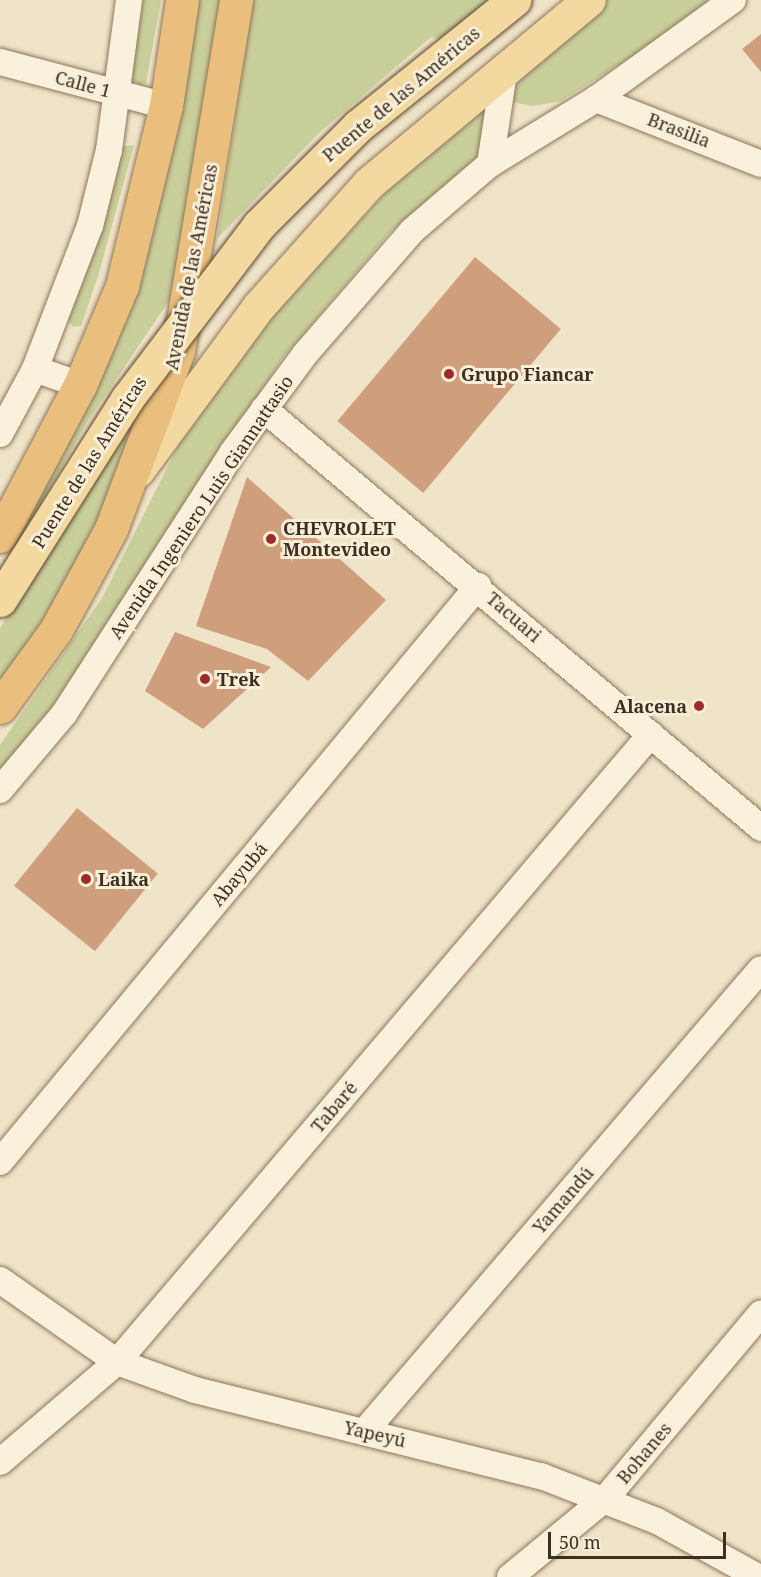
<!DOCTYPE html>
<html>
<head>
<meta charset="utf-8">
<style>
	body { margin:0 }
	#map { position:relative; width:761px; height:1577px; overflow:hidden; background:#f0e4c8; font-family:"Noto Serif",serif }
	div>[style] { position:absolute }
	.green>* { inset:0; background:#c9cf9b }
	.building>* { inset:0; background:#cf9f7d; transform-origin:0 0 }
	.roads { filter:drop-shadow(0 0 2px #8d765c) drop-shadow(0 0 2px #8d765c) }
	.minor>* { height:26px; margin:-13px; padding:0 13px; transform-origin:13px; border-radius:13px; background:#faf1dc }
	.primary>* { height:33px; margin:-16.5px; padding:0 16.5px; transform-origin:16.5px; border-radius:16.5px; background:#f3d9a0 }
	.trunk>* { height:33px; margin:-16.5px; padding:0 16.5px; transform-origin:16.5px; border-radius:16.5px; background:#eabe7c }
	.bridges { filter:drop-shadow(0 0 2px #5b4430) drop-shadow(0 0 2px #5b4430) }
	.primary-bridge>* { height:33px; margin:-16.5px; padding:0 16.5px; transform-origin:16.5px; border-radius:16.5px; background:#f3d9a0 }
	.dots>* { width:16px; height:16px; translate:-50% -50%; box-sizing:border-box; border:3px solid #f7eed8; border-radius:50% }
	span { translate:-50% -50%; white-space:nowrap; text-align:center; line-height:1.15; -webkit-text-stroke:6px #f7eed8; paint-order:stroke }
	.street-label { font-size:18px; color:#3d2e20 }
	.poi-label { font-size:18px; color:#3d2e20; font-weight:700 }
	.left { translate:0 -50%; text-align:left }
	.right { translate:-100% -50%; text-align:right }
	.scale { position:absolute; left:548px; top:1532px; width:178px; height:27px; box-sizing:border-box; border:3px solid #3d2e20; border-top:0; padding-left:8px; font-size:18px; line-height:21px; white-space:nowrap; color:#3d2e20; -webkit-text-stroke:4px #f7eed8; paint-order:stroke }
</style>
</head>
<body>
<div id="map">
	<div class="green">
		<i style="clip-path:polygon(138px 0,161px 0,146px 83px,140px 85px,127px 79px)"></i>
		<i style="clip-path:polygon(196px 0,221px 0,179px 286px,88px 421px,14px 551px,10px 548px,94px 387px)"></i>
		<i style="clip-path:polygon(253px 0,490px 0,440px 39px,431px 37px,319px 133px,217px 239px)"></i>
		<i style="clip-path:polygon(608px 0,708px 0,657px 41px,561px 101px,533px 106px,511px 102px,516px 70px)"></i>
		<i style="clip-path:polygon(492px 91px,483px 158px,392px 230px,282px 359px,53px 706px,0 770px,0 745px,102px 598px,182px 438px,256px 334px,421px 154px)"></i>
		<i style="clip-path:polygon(134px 145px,99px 273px,81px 326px,73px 327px,66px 316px,121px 147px)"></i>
		<i style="clip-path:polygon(149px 401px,110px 497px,61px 592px,0 687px,0 628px,104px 460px)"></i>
	</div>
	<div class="building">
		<i style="clip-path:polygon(761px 34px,761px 72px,742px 49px)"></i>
		<i style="left:475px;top:257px;width:112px;height:214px;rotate:40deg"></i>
		<i style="clip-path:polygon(247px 477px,386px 600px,308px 681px,267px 649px,196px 626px)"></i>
		<i style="clip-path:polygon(175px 632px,271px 667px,203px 729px,145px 691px)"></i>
		<i style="left:77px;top:808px;width:104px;height:100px;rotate:39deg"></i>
	</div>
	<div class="roads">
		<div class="minor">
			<i style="left:0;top:62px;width:172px;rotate:14.8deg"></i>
			<i style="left:596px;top:99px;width:177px;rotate:21.5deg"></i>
			<i style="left:490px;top:164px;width:99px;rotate:-81.3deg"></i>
			<i style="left:35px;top:369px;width:48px;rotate:19.6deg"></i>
			<i style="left:264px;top:409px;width:650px;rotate:40.13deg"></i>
			<i style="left:0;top:434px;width:74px;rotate:-61.7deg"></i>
			<i style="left:35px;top:369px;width:153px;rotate:-69deg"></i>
			<i style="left:90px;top:226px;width:78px;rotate:-76deg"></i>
			<i style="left:109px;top:150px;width:151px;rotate:-82.4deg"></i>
			<i style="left:0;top:790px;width:99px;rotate:-49.9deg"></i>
			<i style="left:64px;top:714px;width:310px;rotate:-57.2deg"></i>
			<i style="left:232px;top:453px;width:124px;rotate:-53.5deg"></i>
			<i style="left:306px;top:353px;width:162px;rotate:-49deg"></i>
			<i style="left:412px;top:231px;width:103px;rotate:-40.7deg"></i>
			<i style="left:490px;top:164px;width:124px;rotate:-31.5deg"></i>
			<i style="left:596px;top:99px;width:169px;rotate:-35.9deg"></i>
			<i style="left:0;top:1162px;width:749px;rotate:-50.31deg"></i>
			<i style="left:0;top:1280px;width:143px;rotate:35deg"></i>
			<i style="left:117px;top:1362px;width:83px;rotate:19.7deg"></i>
			<i style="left:195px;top:1390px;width:357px;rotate:14deg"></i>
			<i style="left:541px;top:1476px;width:124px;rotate:21.2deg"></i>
			<i style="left:657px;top:1521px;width:115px;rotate:29deg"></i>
			<i style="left:365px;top:1431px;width:608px;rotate:-49.4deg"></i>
			<i style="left:0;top:1462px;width:154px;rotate:-40.5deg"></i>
			<i style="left:117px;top:1362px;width:824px;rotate:-49.62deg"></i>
			<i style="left:510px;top:1577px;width:124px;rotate:-39.5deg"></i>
			<i style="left:606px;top:1498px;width:241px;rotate:-50deg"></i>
		</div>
		<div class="primary">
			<i style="left:138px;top:470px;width:204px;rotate:-53.6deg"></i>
			<i style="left:259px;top:306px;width:165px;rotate:-48.2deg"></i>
			<i style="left:369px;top:183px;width:286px;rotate:-39.8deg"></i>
		</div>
		<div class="trunk">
			<i style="left:0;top:536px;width:171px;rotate:-62.1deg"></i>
			<i style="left:80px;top:385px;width:108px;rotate:-67deg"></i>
			<i style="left:122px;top:286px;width:185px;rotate:-76.3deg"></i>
			<i style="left:166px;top:106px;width:107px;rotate:-81.4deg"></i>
			<i style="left:0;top:707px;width:95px;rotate:-54deg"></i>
			<i style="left:56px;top:630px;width:115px;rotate:-61.4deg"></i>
			<i style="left:111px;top:529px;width:190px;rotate:-69.4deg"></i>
			<i style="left:178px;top:351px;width:356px;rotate:-80.6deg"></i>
		</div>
	</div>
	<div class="bridges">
		<div class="primary-bridge">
			<i style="left:0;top:600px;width:238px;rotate:-57.7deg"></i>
			<i style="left:127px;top:399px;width:218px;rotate:-52.8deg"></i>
			<i style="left:259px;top:225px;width:140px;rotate:-45deg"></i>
			<i style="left:358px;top:126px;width:201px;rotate:-38.9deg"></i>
		</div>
	</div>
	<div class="dots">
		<i style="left:449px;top:374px;background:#9e2a2b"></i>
		<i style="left:271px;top:539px;background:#9e2a2b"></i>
		<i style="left:205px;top:679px;background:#9e2a2b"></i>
		<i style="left:699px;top:706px;background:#9e2a2b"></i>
		<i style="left:86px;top:879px;background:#9e2a2b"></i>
	</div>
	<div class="street-label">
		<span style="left:83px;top:84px;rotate:15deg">Calle 1</span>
		<span style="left:401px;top:94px;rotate:-40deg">Puente de las Américas</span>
		<span style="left:679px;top:130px;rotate:21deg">Brasilia</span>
		<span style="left:191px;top:267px;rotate:-79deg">Avenida de las Américas</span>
		<span style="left:89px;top:462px;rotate:-58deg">Puente de las Américas</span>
		<span style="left:201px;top:507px;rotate:-56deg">Avenida Ingeniero Luis Giannattasio</span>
		<span style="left:514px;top:617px;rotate:41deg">Tacuari</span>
		<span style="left:239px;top:874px;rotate:-50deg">Abayubá</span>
		<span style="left:334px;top:1107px;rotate:-50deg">Tabaré</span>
		<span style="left:563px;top:1200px;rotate:-49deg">Yamandú</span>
		<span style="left:375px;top:1434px;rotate:13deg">Yapeyú</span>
		<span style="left:644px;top:1453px;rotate:-50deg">Bohanes</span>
	</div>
	<div class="poi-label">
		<span class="left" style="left:461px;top:374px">Grupo Fiancar</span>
		<span class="left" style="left:283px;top:539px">CHEVROLET<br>Montevideo</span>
		<span class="left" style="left:217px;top:679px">Trek</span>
		<span class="right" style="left:687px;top:706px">Alacena</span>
		<span class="left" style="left:98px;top:879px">Laika</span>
	</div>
	<div class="scale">50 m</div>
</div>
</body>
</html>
